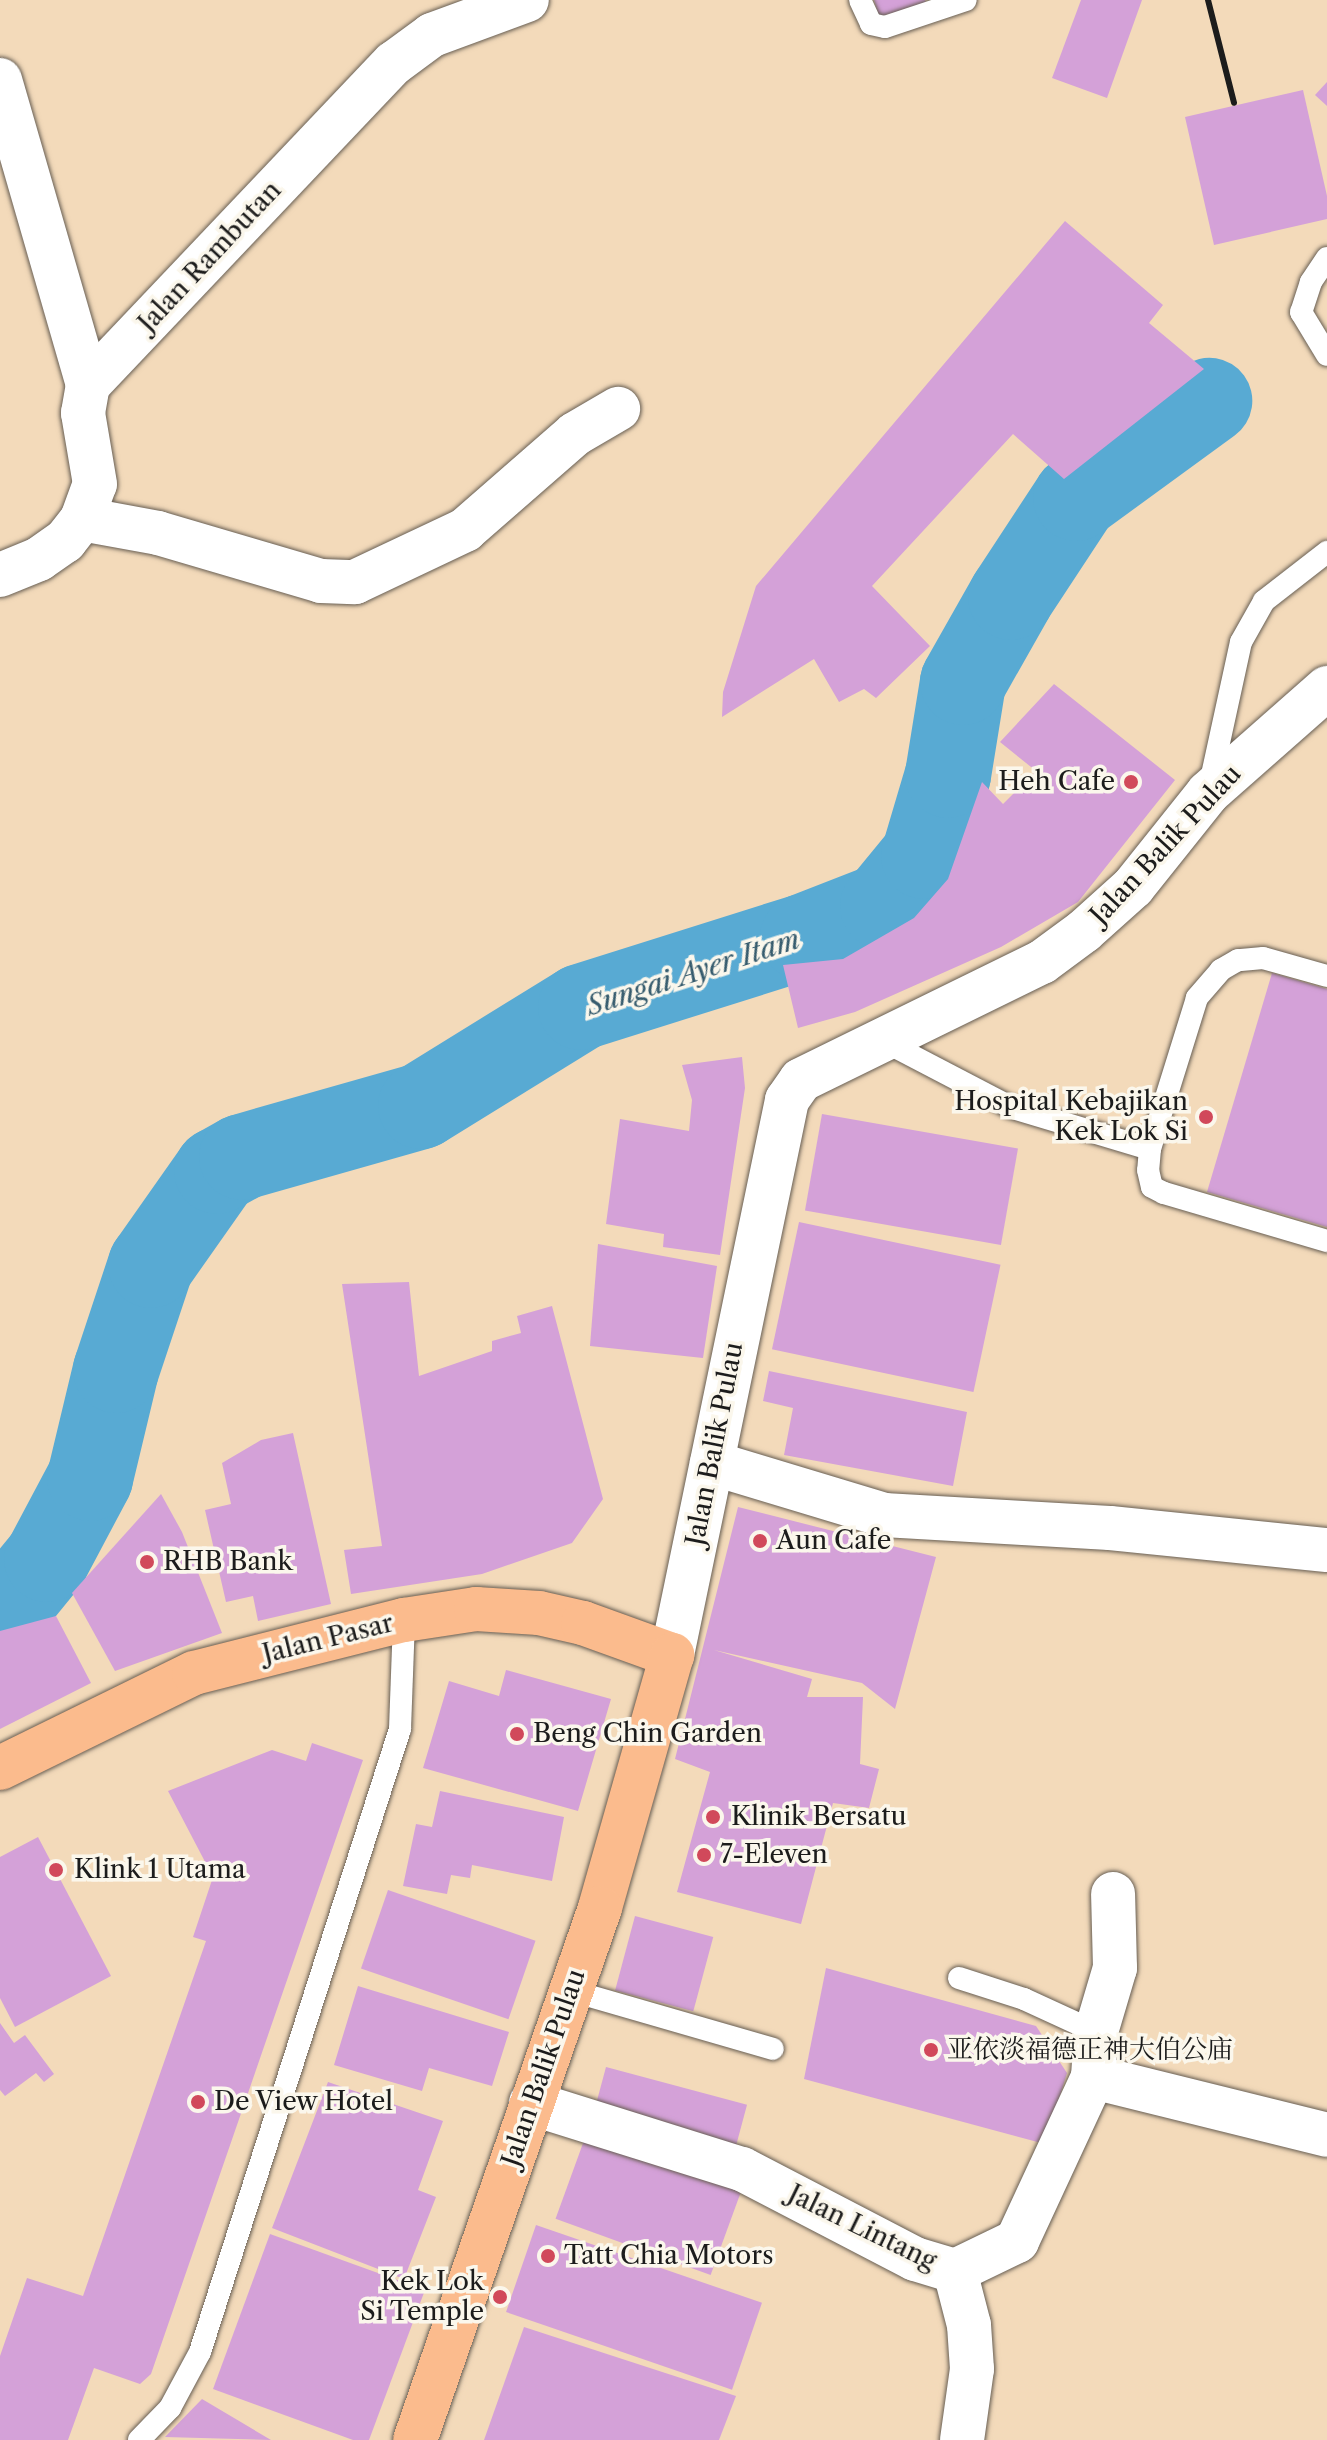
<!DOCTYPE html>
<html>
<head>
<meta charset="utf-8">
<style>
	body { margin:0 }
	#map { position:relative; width:1327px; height:2440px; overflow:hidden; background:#f3daba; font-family:"Libre Caslon Text","Noto Serif SC",serif }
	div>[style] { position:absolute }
	.river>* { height:86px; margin:-43px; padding:0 43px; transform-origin:43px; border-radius:43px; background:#58aad3 }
	.building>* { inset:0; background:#d4a1d8; transform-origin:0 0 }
	.roads { filter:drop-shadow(0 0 2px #675e53) drop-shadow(0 0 2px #675e53) }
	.service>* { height:22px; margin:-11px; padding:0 11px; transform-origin:11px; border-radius:11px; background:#fff }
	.minor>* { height:44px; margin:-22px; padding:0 22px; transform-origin:22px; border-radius:22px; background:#fff }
	.primary>* { height:44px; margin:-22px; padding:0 22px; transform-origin:22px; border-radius:22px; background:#fbbb8d }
	.rail>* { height:6px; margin:-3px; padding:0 3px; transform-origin:3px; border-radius:3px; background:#1c1c1c }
	.dots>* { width:22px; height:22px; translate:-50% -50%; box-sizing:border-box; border:4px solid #fbf7ec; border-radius:50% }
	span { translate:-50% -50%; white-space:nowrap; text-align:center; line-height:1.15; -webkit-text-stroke:7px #fbf7ec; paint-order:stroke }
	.street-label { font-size:26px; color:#1c1c1c }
	.poi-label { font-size:26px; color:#1c1c1c }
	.right { translate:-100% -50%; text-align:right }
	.left { translate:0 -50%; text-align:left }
	.water-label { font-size:28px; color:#375c6e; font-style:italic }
</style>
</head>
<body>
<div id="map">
	<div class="river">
		<i style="left:0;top:1607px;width:13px;rotate:-23deg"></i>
		<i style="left:12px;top:1602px;width:55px;rotate:-50.9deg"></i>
		<i style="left:47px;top:1559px;width:92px;rotate:-62deg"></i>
		<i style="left:90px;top:1478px;width:111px;rotate:-76.5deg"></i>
		<i style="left:116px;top:1370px;width:111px;rotate:-71.6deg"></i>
		<i style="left:151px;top:1265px;width:115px;rotate:-54.9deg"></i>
		<i style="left:217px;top:1171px;width:29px;rotate:-29deg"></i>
		<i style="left:242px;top:1157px;width:186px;rotate:-15.9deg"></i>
		<i style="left:421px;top:1106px;width:188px;rotate:-31.7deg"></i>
		<i style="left:581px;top:1007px;width:233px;rotate:-17.5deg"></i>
		<i style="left:803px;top:937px;width:86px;rotate:-21.2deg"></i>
		<i style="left:883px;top:906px;width:65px;rotate:-50.6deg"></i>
		<i style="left:924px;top:856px;width:84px;rotate:-73.5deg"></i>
		<i style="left:948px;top:775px;width:94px;rotate:-80.8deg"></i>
		<i style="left:963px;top:682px;width:98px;rotate:-60.5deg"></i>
		<i style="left:1011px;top:597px;width:118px;rotate:-56.7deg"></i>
		<i style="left:1076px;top:498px;width:165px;rotate:-36.1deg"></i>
	</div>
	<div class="building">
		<i style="clip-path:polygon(874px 0,925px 0,926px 3px,879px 17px)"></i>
		<i style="clip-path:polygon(1081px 0,1142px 0,1107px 98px,1052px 78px)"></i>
		<i style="clip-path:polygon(1327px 82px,1327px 106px,1315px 95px)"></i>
		<i style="clip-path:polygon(1303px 90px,1327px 196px,1327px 219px,1214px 245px,1185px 117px)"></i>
		<i style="clip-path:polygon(1065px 221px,1163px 305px,1149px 323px,1204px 369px,1064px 479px,1013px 434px,872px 586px,930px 646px,876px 698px,864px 689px,839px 702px,814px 659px,722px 717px,723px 692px,756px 586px)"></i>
		<i style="clip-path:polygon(1054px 684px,1175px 780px,1078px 902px,1001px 947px,855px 1012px,798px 1028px,783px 965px,843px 959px,914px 918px,948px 879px,982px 782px,1003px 804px,1036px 771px,1000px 742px)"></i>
		<i style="clip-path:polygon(1272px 973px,1327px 989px,1327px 1227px,1207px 1192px)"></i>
		<i style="clip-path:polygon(742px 1057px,745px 1088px,720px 1255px,663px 1247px,664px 1234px,606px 1224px,620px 1119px,689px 1131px,692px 1100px,682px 1065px)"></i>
		<i style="left:822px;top:1114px;width:199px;height:98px;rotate:10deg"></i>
		<i style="left:799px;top:1222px;width:206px;height:130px;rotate:12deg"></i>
		<i style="clip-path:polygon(598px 1244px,717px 1266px,703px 1358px,590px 1346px)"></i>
		<i style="clip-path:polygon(409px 1282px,419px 1376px,492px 1351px,492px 1341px,521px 1333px,517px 1316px,552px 1306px,603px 1499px,572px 1543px,482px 1574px,351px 1594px,344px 1550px,382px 1546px,342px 1284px)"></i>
		<i style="clip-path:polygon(769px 1371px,967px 1412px,953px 1486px,784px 1455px,793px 1408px,763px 1401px)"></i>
		<i style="clip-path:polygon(293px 1433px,331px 1604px,258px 1621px,253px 1596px,226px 1602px,205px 1510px,231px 1504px,222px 1463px,261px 1440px)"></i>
		<i style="clip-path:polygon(161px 1494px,182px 1532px,222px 1633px,115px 1671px,72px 1593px)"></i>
		<i style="clip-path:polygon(738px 1507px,936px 1557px,895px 1709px,862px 1683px,714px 1650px,812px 1679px,807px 1697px,863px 1697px,860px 1764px,879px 1769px,869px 1808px,833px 1803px,801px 1924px,677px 1892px,710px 1772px,675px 1759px)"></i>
		<i style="clip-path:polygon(56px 1616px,91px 1683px,0 1729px,0 1631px)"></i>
		<i style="clip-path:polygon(506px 1670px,611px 1699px,578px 1811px,423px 1768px,449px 1681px,499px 1696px)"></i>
		<i style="clip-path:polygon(312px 1743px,363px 1760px,151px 2374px,140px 2384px,94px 2368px,68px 2440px,0 2440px,0 2356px,27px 2278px,83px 2296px,206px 1941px,193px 1937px,213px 1877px,168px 1791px,272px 1750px,306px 1761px)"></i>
		<i style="clip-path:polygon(440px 1791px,564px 1817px,552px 1881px,472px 1865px,470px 1878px,451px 1875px,447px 1894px,403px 1886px,416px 1824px,432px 1827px)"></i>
		<i style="clip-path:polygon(38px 1837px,111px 1976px,15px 2027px,0 1998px,0 1857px)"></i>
		<i style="left:388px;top:1890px;width:156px;height:83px;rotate:19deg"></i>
		<i style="left:635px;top:1916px;width:81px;height:77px;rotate:15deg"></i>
		<i style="clip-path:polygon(826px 1968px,1036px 2026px,1067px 2073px,1045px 2144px,804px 2079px)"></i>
		<i style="clip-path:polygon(358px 1986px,509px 2032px,492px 2086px,429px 2068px,422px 2091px,334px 2065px)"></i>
		<i style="clip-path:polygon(0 2023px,14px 2043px,25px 2035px,54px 2074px,44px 2082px,36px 2073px,5px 2096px,0 2090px)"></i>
		<i style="left:606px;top:2067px;width:146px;height:44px;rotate:15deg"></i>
		<i style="clip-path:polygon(328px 2082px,443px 2121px,418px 2190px,436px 2197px,404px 2279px,272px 2228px)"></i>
		<i style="left:586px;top:2135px;width:165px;height:89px;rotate:20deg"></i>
		<i style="left:536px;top:2225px;width:239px;height:92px;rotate:19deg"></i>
		<i style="clip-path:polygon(270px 2234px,425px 2290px,369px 2440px,353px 2440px,213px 2389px)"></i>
		<i style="clip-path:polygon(524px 2327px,736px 2396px,719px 2440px,484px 2440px)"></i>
		<i style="clip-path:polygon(202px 2399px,271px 2440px,165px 2437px)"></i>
	</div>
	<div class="roads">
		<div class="service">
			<i style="left:860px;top:0;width:26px;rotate:65deg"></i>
			<i style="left:871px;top:24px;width:14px;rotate:12deg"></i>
			<i style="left:885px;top:27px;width:85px;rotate:-18.4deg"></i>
			<i style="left:1327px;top:258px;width:29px;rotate:124deg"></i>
			<i style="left:1311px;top:282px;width:32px;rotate:108deg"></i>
			<i style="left:1301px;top:312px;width:50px;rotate:58.8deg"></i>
			<i style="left:1210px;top:784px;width:145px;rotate:-77.7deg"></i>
			<i style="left:1241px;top:642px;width:47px;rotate:-60.7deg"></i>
			<i style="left:1264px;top:601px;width:80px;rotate:-37.9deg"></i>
			<i style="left:1327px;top:976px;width:66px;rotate:-164.3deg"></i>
			<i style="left:1263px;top:958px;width:25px;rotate:175deg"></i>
			<i style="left:1238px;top:960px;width:20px;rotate:150deg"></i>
			<i style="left:1221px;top:970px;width:37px;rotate:131deg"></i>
			<i style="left:1197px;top:998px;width:158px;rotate:107.3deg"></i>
			<i style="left:1150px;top:1149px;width:21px;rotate:95deg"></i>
			<i style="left:1148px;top:1170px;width:17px;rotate:77deg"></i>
			<i style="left:1152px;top:1187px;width:13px;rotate:27deg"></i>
			<i style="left:1164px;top:1193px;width:170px;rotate:16.4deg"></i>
			<i style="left:882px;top:1040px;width:144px;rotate:27.6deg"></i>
			<i style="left:1010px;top:1107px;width:146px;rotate:16.7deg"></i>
			<i style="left:959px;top:1978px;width:68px;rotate:17.9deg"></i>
			<i style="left:1024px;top:1999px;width:79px;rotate:24.6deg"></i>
			<i style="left:569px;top:1990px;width:212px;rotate:16.1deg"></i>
			<i style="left:139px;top:2440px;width:45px;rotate:-45.9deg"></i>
			<i style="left:170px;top:2408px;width:64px;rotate:-61.8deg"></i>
			<i style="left:200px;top:2352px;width:654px;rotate:-72.2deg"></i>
			<i style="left:400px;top:1729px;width:109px;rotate:-87.9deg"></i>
		</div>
		<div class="minor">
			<i style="left:0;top:80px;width:317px;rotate:73.9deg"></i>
			<i style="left:82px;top:519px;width:77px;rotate:10.4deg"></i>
			<i style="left:158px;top:533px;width:170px;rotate:16.4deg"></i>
			<i style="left:321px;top:581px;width:34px;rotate:2deg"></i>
			<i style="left:355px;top:582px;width:122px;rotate:-25.3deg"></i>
			<i style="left:465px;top:530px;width:146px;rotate:-41.1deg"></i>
			<i style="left:575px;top:434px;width:50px;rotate:-30.2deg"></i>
			<i style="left:0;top:575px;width:42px;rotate:-22.3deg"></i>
			<i style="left:39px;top:559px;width:32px;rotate:-35deg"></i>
			<i style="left:65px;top:541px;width:28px;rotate:-52deg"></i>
			<i style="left:82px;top:519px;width:37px;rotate:-70deg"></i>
			<i style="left:95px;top:484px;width:72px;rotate:-99.6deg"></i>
			<i style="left:83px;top:413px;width:28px;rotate:-80deg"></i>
			<i style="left:88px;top:385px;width:444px;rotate:-46.5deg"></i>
			<i style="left:394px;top:63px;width:47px;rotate:-36.4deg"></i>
			<i style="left:432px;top:35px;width:101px;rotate:-20.2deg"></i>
			<i style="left:712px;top:1463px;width:180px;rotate:16.8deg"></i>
			<i style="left:884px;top:1515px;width:226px;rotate:3.3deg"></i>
			<i style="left:1110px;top:1528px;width:218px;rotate:5.8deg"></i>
			<i style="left:672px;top:1655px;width:567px;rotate:-78.29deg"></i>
			<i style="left:787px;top:1100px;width:24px;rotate:-55deg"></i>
			<i style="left:801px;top:1080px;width:268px;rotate:-26.1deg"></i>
			<i style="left:1042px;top:962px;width:52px;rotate:-36.4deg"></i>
			<i style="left:1084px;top:931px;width:66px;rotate:-41.9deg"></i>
			<i style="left:1133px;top:887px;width:120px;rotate:-51.4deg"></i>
			<i style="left:1208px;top:793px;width:159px;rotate:-41.4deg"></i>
			<i style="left:1093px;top:2077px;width:241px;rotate:13.9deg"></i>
			<i style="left:531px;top:2103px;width:221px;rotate:17.4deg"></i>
			<i style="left:742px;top:2169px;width:195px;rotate:27.5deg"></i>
			<i style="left:915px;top:2259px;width:42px;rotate:16.7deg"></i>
			<i style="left:955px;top:2271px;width:69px;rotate:-25.8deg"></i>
			<i style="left:1017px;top:2241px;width:181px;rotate:-65.1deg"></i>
			<i style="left:1093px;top:2077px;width:45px;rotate:-86.2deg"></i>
			<i style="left:1096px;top:2032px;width:67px;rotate:-73.5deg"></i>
			<i style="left:1115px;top:1968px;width:74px;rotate:-91.5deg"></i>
			<i style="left:955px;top:2271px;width:56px;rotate:75.5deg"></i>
			<i style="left:969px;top:2325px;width:44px;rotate:86.1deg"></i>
			<i style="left:972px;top:2369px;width:72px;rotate:98deg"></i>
		</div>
		<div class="primary">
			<i style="left:0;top:1768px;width:216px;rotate:-26.1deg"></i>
			<i style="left:194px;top:1673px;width:217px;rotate:-14.2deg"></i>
			<i style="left:404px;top:1620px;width:73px;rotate:-8.7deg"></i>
			<i style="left:476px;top:1609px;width:63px;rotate:3.6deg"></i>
			<i style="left:539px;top:1613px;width:45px;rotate:12.8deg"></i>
			<i style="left:583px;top:1623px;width:95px;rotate:19.8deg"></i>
			<i style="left:672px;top:1655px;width:263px;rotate:105.9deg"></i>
			<i style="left:600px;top:1908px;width:563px;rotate:109.17deg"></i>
		</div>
	</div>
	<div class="rail">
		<i style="left:1208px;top:0;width:106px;rotate:75.8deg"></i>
	</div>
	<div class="dots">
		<i style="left:1131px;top:782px;background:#d1495b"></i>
		<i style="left:1206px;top:1117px;background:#d1495b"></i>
		<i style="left:760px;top:1541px;background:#d1495b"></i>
		<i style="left:147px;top:1562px;background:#d1495b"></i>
		<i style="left:517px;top:1734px;background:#d1495b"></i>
		<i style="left:713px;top:1817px;background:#d1495b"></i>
		<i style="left:704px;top:1855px;background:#d1495b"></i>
		<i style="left:56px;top:1870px;background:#d1495b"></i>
		<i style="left:931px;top:2050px;background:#d1495b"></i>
		<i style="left:198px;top:2102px;background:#d1495b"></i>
		<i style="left:548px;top:2256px;background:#d1495b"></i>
		<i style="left:500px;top:2297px;background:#d1495b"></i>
	</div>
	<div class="street-label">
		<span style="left:210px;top:257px;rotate:-47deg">Jalan Rambutan</span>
		<span style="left:1166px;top:845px;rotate:-47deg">Jalan Balik Pulau</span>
		<span style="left:715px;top:1444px;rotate:-79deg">Jalan Balik Pulau</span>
		<span style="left:328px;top:1639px;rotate:-14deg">Jalan Pasar</span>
		<span style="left:544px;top:2068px;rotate:-71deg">Jalan Balik Pulau</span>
		<span style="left:862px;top:2228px;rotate:26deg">Jalan Lintang</span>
	</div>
	<div class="poi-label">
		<span class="right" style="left:1115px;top:782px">Heh Cafe</span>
		<span class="right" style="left:1188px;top:1117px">Hospital Kebajikan<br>Kek Lok Si</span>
		<span class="left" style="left:776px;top:1541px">Aun Cafe</span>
		<span class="left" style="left:163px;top:1562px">RHB Bank</span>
		<span class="left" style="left:533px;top:1734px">Beng Chin Garden</span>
		<span class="left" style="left:731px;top:1817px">Klinik Bersatu</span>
		<span class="left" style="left:720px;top:1855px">7-Eleven</span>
		<span class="left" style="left:74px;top:1870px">Klink 1 Utama</span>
		<span class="left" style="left:947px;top:2050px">亚依淡福德正神大伯公庙</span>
		<span class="left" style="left:214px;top:2102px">De View Hotel</span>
		<span class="left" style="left:564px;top:2256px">Tatt Chia Motors</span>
		<span class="right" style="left:484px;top:2297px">Kek Lok<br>Si Temple</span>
	</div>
	<div class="water-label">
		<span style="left:693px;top:972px;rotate:-18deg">Sungai Ayer Itam</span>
	</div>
</div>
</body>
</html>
